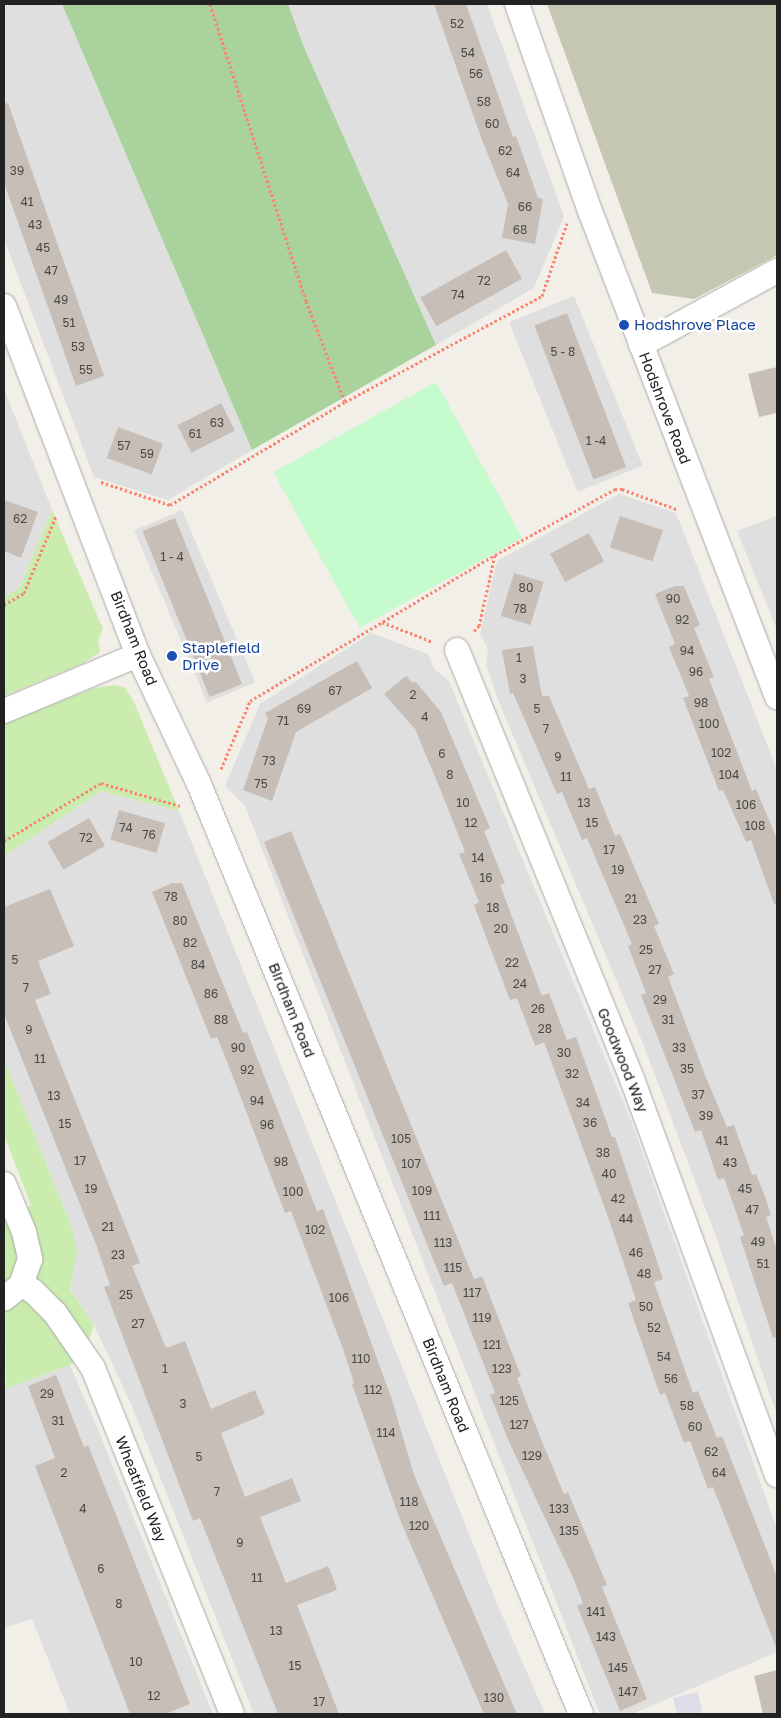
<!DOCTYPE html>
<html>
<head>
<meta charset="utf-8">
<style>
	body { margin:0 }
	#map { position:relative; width:781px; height:1718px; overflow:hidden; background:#f2efe8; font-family:"Golos Text",sans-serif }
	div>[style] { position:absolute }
	.residential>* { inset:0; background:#e0dfdf; transform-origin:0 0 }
	.construction>* { inset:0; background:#c6c7b3 }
	.grass>* { inset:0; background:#caecae }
	.forest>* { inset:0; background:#aad29c }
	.park>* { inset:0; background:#c6fbcd; transform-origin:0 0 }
	.plaza>* { inset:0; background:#dddce8 }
	.building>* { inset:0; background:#c7bfb7; transform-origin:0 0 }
	.path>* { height:3px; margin-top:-1.5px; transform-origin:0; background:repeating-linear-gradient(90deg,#fd836e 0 2.5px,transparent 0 5px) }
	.roads { filter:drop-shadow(0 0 1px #a9a9a9) drop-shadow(0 0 1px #a9a9a9) }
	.minor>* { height:24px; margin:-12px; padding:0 12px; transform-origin:12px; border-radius:12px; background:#fff }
	.dots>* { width:14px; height:14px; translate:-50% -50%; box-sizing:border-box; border:2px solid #fff; border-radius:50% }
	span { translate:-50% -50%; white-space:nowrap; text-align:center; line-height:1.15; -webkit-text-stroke:5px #fff; paint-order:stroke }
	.number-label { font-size:12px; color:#4b4947 }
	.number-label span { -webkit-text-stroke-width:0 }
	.transit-label { font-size:15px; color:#164399 }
	.left { translate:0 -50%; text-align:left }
	.street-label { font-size:15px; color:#222 }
	.frame { position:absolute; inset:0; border:5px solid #222; pointer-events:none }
</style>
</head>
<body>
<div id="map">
	<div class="residential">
		<i style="clip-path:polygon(4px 4px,62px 4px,252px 450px,168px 500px,94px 477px,4px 239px)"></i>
		<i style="clip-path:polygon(288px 4px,487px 4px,564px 216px,534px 288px,436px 345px,303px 45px)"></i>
		<i style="left:574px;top:296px;width:183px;height:70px;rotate:68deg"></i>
		<i style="clip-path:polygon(4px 389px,52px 510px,20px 587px,4px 598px)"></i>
		<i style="clip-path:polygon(619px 494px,676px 513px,777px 770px,777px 1415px,715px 1234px,644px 1046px,501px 707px,486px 665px,488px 649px,480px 634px,497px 561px)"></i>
		<i style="left:182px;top:510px;width:187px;height:52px;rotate:67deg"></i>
		<i style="clip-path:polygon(777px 516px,777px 630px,737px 531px)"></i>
		<i style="clip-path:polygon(371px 633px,428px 654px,434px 669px,449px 681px,633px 1126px,777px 1529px,777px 1652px,632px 1714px,600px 1714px,245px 806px,225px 786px,260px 704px)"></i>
		<i style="clip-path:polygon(101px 791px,179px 811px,496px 1601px,545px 1714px,254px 1714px,131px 1404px,94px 1325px,70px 1288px,77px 1253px,73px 1230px,4px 1059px,4px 856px)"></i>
		<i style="clip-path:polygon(70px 1365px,97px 1427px,213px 1714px,70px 1714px,32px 1619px,4px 1628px,4px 1384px,6px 1389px)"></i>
	</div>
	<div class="construction">
		<i style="clip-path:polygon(547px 4px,777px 4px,777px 255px,694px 299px,652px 293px)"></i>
	</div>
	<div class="grass">
		<i style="clip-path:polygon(52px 510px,103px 629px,98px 640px,100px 652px,84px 663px,4px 696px,4px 598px,20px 587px)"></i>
		<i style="clip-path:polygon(116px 685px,125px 688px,134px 702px,179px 811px,101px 791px,4px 856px,4px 724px,94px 688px)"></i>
		<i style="clip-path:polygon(4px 1059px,73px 1230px,77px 1253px,70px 1289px,94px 1325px,83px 1356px,70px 1365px,6px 1389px,4px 1213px,31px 1206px,4px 1134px)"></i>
	</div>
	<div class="forest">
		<i style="clip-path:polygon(62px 4px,288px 4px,303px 45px,436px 345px,252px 450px)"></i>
	</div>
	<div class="park">
		<i style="left:436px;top:382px;width:178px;height:186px;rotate:61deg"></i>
	</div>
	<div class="plaza">
		<i style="clip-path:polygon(698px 1692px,702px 1714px,677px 1714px,673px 1698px)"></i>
	</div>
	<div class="building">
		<i style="clip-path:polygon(434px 4px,466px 4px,513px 137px,516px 136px,538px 198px,543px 199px,535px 244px,502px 238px,508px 204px,482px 140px)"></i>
		<i style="clip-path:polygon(8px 103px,104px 376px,76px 386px,4px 183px,4px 104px)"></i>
		<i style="left:506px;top:250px;width:33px;height:98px;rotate:61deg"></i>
		<i style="left:567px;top:313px;width:165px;height:35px;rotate:69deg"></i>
		<i style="clip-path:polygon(777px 367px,777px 413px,759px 417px,748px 374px)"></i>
		<i style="left:221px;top:403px;width:31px;height:49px;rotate:63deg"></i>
		<i style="left:118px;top:427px;width:48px;height:33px;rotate:20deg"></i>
		<i style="clip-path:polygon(4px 500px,38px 512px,21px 558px,4px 551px)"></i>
		<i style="left:620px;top:516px;width:45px;height:33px;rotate:18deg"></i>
		<i style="left:175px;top:518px;width:179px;height:35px;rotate:68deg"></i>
		<i style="left:589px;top:533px;width:32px;height:44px;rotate:62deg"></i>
		<i style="left:514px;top:573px;width:31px;height:45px;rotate:17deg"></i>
		<i style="clip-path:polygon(675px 586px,684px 586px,700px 625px,694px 628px,714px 677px,709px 679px,752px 791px,756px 789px,777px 839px,777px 904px,774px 904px,751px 840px,746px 842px,723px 790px,719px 791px,683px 698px,689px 696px,669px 647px,675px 644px,655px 594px)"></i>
		<i style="clip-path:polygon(533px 646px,542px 696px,549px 696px,589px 789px,595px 787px,615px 836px,620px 834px,659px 924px,654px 926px,674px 974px,668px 977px,707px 1080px,727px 1127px,734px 1125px,752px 1175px,756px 1174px,764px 1194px,771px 1215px,766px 1217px,777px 1250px,777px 1337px,773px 1338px,740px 1237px,744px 1235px,724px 1178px,718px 1180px,701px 1130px,695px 1132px,641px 995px,646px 993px,628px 946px,632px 944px,587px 838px,582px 840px,562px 792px,557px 794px,513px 693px,510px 694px,502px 650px)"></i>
		<i style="clip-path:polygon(357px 661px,372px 688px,296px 732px,272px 801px,243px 790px,268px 718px,265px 713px)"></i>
		<i style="clip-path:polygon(406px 676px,413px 683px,416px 682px,441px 712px,490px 828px,484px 831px,505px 883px,500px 885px,542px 996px,549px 993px,567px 1040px,576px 1037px,612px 1137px,615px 1137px,663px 1279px,654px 1282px,693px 1393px,698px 1391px,717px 1438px,722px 1436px,777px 1577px,777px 1650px,713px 1487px,708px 1489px,690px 1441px,684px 1443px,665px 1393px,660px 1395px,628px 1303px,636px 1300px,607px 1214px,544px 1042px,535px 1046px,517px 998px,510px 1000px,474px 905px,479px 902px,459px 854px,465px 852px,441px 791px,415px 729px,384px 694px)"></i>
		<i style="left:119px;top:810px;width:48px;height:31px;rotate:16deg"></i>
		<i style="left:89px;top:818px;width:32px;height:48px;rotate:60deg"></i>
		<i style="clip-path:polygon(291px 831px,474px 1279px,482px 1276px,521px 1376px,517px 1378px,541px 1439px,564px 1494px,568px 1492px,607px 1585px,602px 1587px,647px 1699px,620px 1711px,577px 1606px,583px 1603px,572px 1575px,510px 1444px,490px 1395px,495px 1393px,463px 1311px,452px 1283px,444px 1286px,264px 842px)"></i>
		<i style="clip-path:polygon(172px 883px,182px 883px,243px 1033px,247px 1032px,317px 1211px,323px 1209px,392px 1400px,414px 1475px,517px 1714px,484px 1714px,400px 1520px,352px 1384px,354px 1383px,343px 1349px,291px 1211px,285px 1213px,228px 1064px,217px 1037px,211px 1039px,152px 892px)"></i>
		<i style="clip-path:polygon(50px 889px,74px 946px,38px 961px,51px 994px,35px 1000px,129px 1235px,140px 1263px,132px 1266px,166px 1348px,185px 1341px,211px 1409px,255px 1390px,265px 1414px,221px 1433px,245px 1497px,292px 1478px,301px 1501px,260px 1517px,286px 1583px,328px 1566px,333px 1578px,337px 1590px,297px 1605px,339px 1714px,278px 1714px,200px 1518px,193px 1521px,104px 1287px,110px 1285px,97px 1247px,4px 1014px,4px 907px)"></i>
		<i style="clip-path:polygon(56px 1375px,84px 1447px,88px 1445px,117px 1517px,190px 1704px,165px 1714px,130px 1714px,35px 1466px,55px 1458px,28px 1386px)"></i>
		<i style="clip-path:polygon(777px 1670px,777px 1714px,763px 1714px,754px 1676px)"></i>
	</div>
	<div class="path">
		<i style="left:210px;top:4px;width:312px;rotate:72.1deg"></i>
		<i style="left:306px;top:301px;width:108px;rotate:68.9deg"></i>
		<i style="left:101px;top:482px;width:73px;rotate:18.4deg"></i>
		<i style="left:170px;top:505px;width:203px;rotate:-30.5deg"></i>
		<i style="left:345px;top:402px;width:224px;rotate:-28.3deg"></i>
		<i style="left:542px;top:296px;width:77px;rotate:-71.1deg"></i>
		<i style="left:4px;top:605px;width:23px;rotate:-31deg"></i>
		<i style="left:24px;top:593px;width:83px;rotate:-67.4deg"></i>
		<i style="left:382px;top:622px;width:55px;rotate:21.4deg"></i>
		<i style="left:474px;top:631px;width:7px;rotate:-45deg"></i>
		<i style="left:479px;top:626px;width:73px;rotate:-77.3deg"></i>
		<i style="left:495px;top:555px;width:137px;rotate:-28.8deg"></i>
		<i style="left:615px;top:489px;width:7px"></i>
		<i style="left:622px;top:489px;width:58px;rotate:20.3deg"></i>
		<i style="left:221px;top:769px;width:74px;rotate:-66.9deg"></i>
		<i style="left:250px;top:701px;width:285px;rotate:-30.8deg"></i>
		<i style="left:4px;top:841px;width:113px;rotate:-30.9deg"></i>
		<i style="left:101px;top:783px;width:82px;rotate:16.2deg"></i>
	</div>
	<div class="roads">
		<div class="minor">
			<i style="left:517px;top:4px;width:219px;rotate:70.6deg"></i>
			<i style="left:590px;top:211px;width:521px;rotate:68.95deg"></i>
			<i style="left:4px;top:306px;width:374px;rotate:69deg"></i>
			<i style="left:138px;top:655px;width:143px;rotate:64.7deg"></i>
			<i style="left:199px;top:784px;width:1005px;rotate:67.67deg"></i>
			<i style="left:641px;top:345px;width:155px;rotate:-28.6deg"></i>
			<i style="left:457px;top:650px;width:463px;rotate:67.8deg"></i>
			<i style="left:632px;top:1079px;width:422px;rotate:69.9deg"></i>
			<i style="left:4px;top:711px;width:145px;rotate:-22.7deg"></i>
			<i style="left:4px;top:1184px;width:52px;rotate:67.4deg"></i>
			<i style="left:24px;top:1232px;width:28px;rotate:77deg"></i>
			<i style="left:30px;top:1259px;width:28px;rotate:109deg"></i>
			<i style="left:21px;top:1285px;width:22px;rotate:141deg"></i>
			<i style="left:21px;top:1285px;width:13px;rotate:27deg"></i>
			<i style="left:33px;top:1291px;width:31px;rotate:45deg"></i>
			<i style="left:55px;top:1313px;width:67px;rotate:55.4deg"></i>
			<i style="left:93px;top:1368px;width:373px;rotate:68.1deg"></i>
		</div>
	</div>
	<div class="dots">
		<i style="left:624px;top:325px;background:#1a4fb4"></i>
		<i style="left:172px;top:656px;background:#1a4fb4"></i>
	</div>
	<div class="number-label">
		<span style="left:457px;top:24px">52</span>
		<span style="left:468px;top:53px">54</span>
		<span style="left:476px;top:74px">56</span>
		<span style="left:484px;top:102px">58</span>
		<span style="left:492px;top:124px">60</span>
		<span style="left:505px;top:151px">62</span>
		<span style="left:17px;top:171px">39</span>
		<span style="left:513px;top:173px">64</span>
		<span style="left:27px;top:202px">41</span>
		<span style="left:525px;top:207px">66</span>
		<span style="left:35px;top:225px">43</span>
		<span style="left:520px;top:230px">68</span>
		<span style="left:43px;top:248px">45</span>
		<span style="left:51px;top:271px">47</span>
		<span style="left:484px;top:281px">72</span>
		<span style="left:458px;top:295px">74</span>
		<span style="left:61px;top:300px">49</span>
		<span style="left:69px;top:323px">51</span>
		<span style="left:78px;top:347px">53</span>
		<span style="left:563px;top:352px">5 - 8</span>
		<span style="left:86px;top:370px">55</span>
		<span style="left:217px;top:423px">63</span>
		<span style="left:195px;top:434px">61</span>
		<span style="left:596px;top:441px">1 -4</span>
		<span style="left:124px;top:446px">57</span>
		<span style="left:147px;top:454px">59</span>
		<span style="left:20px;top:519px">62</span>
		<span style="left:172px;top:557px">1 - 4</span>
		<span style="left:526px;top:588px">80</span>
		<span style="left:673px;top:599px">90</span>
		<span style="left:520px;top:609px">78</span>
		<span style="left:682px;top:620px">92</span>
		<span style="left:687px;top:651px">94</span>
		<span style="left:519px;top:658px">1</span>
		<span style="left:696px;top:672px">96</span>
		<span style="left:523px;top:679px">3</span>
		<span style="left:335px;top:691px">67</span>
		<span style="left:413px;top:695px">2</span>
		<span style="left:701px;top:703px">98</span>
		<span style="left:304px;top:709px">69</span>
		<span style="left:537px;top:709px">5</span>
		<span style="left:425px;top:717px">4</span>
		<span style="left:283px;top:721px">71</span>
		<span style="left:709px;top:724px">100</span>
		<span style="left:546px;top:729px">7</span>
		<span style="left:721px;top:753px">102</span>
		<span style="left:442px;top:754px">6</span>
		<span style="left:558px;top:757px">9</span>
		<span style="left:269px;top:761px">73</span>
		<span style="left:450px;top:775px">8</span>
		<span style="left:729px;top:775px">104</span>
		<span style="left:566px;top:777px">11</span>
		<span style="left:261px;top:784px">75</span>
		<span style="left:463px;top:803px">10</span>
		<span style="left:584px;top:803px">13</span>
		<span style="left:746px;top:805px">106</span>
		<span style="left:471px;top:823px">12</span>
		<span style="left:592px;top:823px">15</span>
		<span style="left:755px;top:826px">108</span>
		<span style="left:126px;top:828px">74</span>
		<span style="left:149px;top:835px">76</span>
		<span style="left:86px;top:838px">72</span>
		<span style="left:609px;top:850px">17</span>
		<span style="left:478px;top:858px">14</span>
		<span style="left:618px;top:870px">19</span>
		<span style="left:486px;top:878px">16</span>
		<span style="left:171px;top:897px">78</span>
		<span style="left:631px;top:899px">21</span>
		<span style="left:493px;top:908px">18</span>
		<span style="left:640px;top:920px">23</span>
		<span style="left:180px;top:921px">80</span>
		<span style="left:501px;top:929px">20</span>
		<span style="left:190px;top:943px">82</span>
		<span style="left:646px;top:950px">25</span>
		<span style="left:15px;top:960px">5</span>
		<span style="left:512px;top:963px">22</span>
		<span style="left:198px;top:965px">84</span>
		<span style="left:655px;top:970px">27</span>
		<span style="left:520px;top:984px">24</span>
		<span style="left:26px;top:988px">7</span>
		<span style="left:211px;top:994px">86</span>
		<span style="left:660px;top:1000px">29</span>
		<span style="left:538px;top:1009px">26</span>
		<span style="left:221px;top:1020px">88</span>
		<span style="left:668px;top:1020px">31</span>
		<span style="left:545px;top:1029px">28</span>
		<span style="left:29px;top:1030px">9</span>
		<span style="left:238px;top:1048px">90</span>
		<span style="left:679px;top:1048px">33</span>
		<span style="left:564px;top:1053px">30</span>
		<span style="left:40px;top:1059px">11</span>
		<span style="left:687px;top:1069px">35</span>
		<span style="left:247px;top:1070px">92</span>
		<span style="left:572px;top:1074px">32</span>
		<span style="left:698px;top:1095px">37</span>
		<span style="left:54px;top:1096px">13</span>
		<span style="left:257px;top:1101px">94</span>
		<span style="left:583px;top:1103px">34</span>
		<span style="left:706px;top:1116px">39</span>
		<span style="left:590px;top:1123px">36</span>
		<span style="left:65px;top:1124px">15</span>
		<span style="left:267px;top:1125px">96</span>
		<span style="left:401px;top:1139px">105</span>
		<span style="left:722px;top:1141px">41</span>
		<span style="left:603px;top:1153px">38</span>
		<span style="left:80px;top:1161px">17</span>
		<span style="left:281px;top:1162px">98</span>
		<span style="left:730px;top:1163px">43</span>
		<span style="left:411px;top:1164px">107</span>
		<span style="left:609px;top:1174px">40</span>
		<span style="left:91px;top:1189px">19</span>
		<span style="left:745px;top:1189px">45</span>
		<span style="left:422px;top:1191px">109</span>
		<span style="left:293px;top:1192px">100</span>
		<span style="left:618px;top:1199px">42</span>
		<span style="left:752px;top:1210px">47</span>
		<span style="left:432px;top:1216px">111</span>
		<span style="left:626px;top:1219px">44</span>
		<span style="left:108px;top:1227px">21</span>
		<span style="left:315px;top:1230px">102</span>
		<span style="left:758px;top:1242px">49</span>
		<span style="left:443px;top:1243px">113</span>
		<span style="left:636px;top:1253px">46</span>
		<span style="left:118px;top:1255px">23</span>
		<span style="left:763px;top:1264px">51</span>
		<span style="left:453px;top:1268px">115</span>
		<span style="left:644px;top:1274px">48</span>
		<span style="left:472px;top:1293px">117</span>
		<span style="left:126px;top:1295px">25</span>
		<span style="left:339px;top:1298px">106</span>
		<span style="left:646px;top:1307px">50</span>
		<span style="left:482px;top:1318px">119</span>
		<span style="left:138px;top:1324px">27</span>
		<span style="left:654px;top:1328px">52</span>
		<span style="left:492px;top:1345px">121</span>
		<span style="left:664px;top:1357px">54</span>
		<span style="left:361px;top:1359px">110</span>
		<span style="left:165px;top:1369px">1</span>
		<span style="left:502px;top:1369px">123</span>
		<span style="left:671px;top:1379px">56</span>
		<span style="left:373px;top:1390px">112</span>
		<span style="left:47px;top:1394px">29</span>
		<span style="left:509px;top:1401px">125</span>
		<span style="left:183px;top:1404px">3</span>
		<span style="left:687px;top:1406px">58</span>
		<span style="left:58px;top:1421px">31</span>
		<span style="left:519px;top:1425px">127</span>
		<span style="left:695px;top:1427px">60</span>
		<span style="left:386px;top:1433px">114</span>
		<span style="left:711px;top:1452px">62</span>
		<span style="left:532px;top:1456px">129</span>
		<span style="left:199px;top:1457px">5</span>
		<span style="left:64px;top:1473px">2</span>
		<span style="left:719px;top:1473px">64</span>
		<span style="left:217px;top:1492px">7</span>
		<span style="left:409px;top:1502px">118</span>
		<span style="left:83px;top:1509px">4</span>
		<span style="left:559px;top:1509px">133</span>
		<span style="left:419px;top:1526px">120</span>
		<span style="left:569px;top:1531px">135</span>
		<span style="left:240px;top:1543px">9</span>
		<span style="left:101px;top:1569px">6</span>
		<span style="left:257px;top:1578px">11</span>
		<span style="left:119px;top:1604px">8</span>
		<span style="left:596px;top:1612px">141</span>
		<span style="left:276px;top:1631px">13</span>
		<span style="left:606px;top:1637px">143</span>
		<span style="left:136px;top:1662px">10</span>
		<span style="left:295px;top:1666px">15</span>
		<span style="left:618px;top:1668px">145</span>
		<span style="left:628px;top:1692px">147</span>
		<span style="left:154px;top:1696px">12</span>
		<span style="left:494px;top:1698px">130</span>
		<span style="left:319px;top:1702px">17</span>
	</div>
	<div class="transit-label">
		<span class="left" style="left:634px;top:325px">Hodshrove Place</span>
		<span class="left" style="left:182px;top:656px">Staplefield<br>Drive</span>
	</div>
	<div class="street-label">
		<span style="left:665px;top:408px;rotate:69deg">Hodshrove Road</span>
		<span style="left:134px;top:638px;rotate:68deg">Birdham Road</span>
		<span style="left:292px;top:1010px;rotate:68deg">Birdham Road</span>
		<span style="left:623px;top:1060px;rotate:68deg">Goodwood Way</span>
		<span style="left:446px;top:1385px;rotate:68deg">Birdham Road</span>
		<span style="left:141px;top:1489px;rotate:68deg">Wheatfield Way</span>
	</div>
	<div class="frame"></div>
</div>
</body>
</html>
